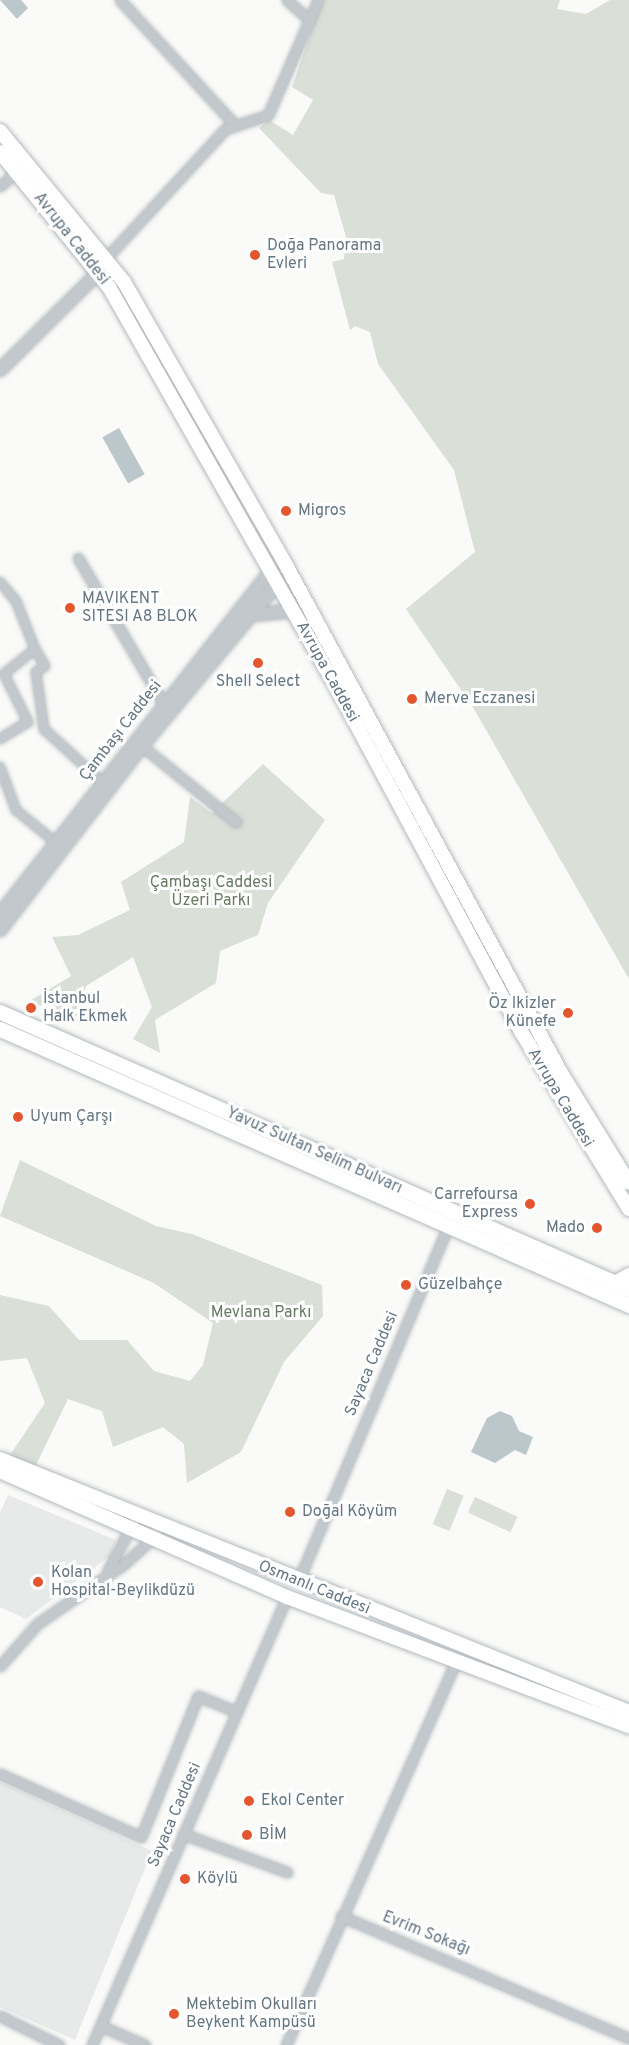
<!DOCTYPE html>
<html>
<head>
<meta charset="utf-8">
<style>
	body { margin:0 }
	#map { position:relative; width:629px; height:2045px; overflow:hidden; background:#fafaf8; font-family:Overpass,sans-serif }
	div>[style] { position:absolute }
	.built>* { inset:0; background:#e8e9e9 }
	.green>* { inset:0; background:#dadfd7; transform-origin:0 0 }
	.water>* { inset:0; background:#bbc7cb; transform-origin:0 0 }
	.roads { filter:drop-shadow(0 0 2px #b3babf) drop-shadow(0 0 2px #b3babf) }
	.pedestrian>* { height:8px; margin:-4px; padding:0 4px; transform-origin:4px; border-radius:4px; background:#c3c8cc }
	.minor>* { height:9px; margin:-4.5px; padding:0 4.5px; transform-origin:4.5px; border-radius:4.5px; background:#c3c8cc }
	.tertiary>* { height:12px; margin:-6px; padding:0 6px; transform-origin:6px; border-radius:6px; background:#c3c8cc }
	.secondary>* { height:14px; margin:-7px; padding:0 7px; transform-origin:7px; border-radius:7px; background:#fff }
	.primary>* { height:15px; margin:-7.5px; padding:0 7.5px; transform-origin:7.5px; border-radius:7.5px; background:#fff }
	.dots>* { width:16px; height:16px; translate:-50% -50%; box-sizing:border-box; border:3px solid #fff; border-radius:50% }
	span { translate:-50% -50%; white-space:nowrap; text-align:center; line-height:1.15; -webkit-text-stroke:6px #fff; paint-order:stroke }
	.street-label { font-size:16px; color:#657683 }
	.poi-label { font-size:16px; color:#657683 }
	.left { translate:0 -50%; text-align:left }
	.right { translate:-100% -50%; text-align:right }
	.park-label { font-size:16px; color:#687a64 }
</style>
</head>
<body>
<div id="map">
	<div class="built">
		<i style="clip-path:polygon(8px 1495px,116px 1540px,110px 1556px,26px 1619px,0 1607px,0 1513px)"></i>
		<i style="clip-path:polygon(0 1782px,152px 1851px,75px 2040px,0 2007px)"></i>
	</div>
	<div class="green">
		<i style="clip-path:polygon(322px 0,560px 0,557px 9px,586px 14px,610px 0,629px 0,629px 979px,474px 709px,406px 609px,475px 552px,454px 470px,378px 364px,370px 332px,355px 326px,350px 330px,332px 262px,344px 259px,346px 237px,334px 195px,321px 193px,259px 128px,269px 120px,293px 135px,313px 100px,292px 87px)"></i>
		<i style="clip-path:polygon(263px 764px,325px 820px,268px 903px,258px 935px,220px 951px,216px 983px,155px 1020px,160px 1053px,133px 1039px,152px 1007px,133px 957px,86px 986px,76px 1016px,28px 1002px,71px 976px,52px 937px,78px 935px,130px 910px,121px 882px,184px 842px,190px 797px,212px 813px)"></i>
		<i style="clip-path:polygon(20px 1160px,156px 1226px,192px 1234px,322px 1285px,323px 1316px,284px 1362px,241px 1452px,187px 1483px,184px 1444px,163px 1427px,113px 1447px,102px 1411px,68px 1399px,34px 1469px,8px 1458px,45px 1403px,27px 1358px,0 1361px,0 1295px,49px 1306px,79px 1340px,127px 1340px,154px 1371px,190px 1381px,203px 1365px,213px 1323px,154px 1283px,0 1216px)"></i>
		<i style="left:447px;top:1489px;width:18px;height:38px;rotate:22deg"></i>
		<i style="left:475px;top:1497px;width:47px;height:17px;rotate:25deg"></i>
	</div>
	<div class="water">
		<i style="clip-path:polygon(0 0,21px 0,28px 8px,17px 19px)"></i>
		<i style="left:119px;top:428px;width:53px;height:19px;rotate:61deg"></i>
		<i style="clip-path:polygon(500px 1411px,512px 1416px,519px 1431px,533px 1437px,526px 1455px,515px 1450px,495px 1463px,471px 1452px,487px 1418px)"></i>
	</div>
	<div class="roads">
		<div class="pedestrian">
			<i style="left:0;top:582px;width:25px;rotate:50deg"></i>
			<i style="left:16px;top:601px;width:52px;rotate:68.4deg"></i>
			<i style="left:35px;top:649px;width:40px;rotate:141deg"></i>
			<i style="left:4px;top:674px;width:54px;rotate:63.4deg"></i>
			<i style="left:28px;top:722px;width:33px;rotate:149deg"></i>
			<i style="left:35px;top:649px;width:20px;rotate:60deg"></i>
			<i style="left:45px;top:666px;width:11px;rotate:146deg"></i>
			<i style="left:36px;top:672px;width:58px;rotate:82deg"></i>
			<i style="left:44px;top:729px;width:77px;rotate:42.4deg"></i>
			<i style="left:0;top:767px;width:46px;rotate:69.6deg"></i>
			<i style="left:16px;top:810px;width:50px;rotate:39.4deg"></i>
		</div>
		<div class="minor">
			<i style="left:120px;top:0;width:170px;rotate:47.4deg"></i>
			<i style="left:287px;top:0;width:31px;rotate:42deg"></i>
			<i style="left:0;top:186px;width:23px;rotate:-41deg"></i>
			<i style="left:108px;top:256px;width:173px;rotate:-47.3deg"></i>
			<i style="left:225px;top:129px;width:45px;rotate:-18deg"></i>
			<i style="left:268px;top:115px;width:125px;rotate:-66.5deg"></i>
			<i style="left:78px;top:558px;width:168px;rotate:59.6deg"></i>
			<i style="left:142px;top:746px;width:121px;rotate:39deg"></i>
			<i style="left:108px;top:1570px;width:60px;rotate:-62.2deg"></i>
			<i style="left:299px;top:1579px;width:381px;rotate:-67.1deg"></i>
			<i style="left:0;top:1666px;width:56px;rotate:-48.6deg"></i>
			<i style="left:37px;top:1624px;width:106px;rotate:-34.6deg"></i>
			<i style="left:124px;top:1564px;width:39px;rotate:-42deg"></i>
			<i style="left:153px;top:1538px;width:12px;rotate:-66deg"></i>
			<i style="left:0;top:1774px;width:154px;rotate:24.1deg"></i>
			<i style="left:141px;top:1837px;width:152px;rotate:-68deg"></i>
			<i style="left:198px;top:1696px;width:42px;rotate:22.3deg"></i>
			<i style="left:183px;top:1834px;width:111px;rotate:20.1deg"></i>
			<i style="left:341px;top:1916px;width:313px;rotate:23deg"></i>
			<i style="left:0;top:2016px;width:66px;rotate:26.2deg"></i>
			<i style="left:101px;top:2026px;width:48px;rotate:23.4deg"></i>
			<i style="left:92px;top:2045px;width:489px;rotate:-66.5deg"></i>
			<i style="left:286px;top:2045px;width:422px;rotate:-66.1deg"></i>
		</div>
		<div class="tertiary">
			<i style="left:0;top:370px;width:141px;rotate:-44.7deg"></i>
			<i style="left:251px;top:615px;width:42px;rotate:-5.4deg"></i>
			<i style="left:0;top:914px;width:437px;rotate:-51.7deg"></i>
			<i style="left:0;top:930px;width:232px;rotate:-52.3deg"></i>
			<i style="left:142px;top:746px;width:212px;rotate:-50.2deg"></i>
		</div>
		<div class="secondary">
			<i style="left:0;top:131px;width:195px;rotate:50.6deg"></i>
			<i style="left:124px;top:282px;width:328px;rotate:60.2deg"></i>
			<i style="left:287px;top:567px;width:575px;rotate:61.56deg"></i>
			<i style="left:561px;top:1073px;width:129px;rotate:58.3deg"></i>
			<i style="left:0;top:152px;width:174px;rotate:51.1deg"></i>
			<i style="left:109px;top:287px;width:451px;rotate:60.4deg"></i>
			<i style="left:332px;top:679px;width:402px;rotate:61.8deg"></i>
			<i style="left:522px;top:1033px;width:206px;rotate:58.7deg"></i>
			<i style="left:615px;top:1283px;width:16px;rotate:-30deg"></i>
			<i style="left:0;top:1459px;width:678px;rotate:21.91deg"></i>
			<i style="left:0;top:1471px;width:313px;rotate:23.7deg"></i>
			<i style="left:287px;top:1597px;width:366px;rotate:20.7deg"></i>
		</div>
		<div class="primary">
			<i style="left:0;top:1012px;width:687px;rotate:23.77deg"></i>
			<i style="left:0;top:1029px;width:687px;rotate:23.69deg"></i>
		</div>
	</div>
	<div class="dots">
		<i style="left:255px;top:255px;background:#e4572e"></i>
		<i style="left:286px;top:511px;background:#e4572e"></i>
		<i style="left:70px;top:608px;background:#e4572e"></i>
		<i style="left:258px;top:663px;background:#e4572e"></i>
		<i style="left:412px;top:699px;background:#e4572e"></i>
		<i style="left:31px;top:1008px;background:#e4572e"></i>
		<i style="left:568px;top:1013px;background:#e4572e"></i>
		<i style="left:18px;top:1117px;background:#e4572e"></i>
		<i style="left:530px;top:1204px;background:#e4572e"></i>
		<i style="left:597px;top:1228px;background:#e4572e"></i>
		<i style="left:406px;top:1285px;background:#e4572e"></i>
		<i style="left:290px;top:1512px;background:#e4572e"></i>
		<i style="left:38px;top:1582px;background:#e4572e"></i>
		<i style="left:249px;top:1801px;background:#e4572e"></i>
		<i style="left:247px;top:1835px;background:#e4572e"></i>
		<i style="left:185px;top:1879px;background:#e4572e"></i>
		<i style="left:174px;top:2014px;background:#e4572e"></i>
	</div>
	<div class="street-label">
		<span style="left:71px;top:239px;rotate:52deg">Avrupa Caddesi</span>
		<span style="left:327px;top:672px;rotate:61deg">Avrupa Caddesi</span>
		<span style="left:121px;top:731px;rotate:-52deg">Çambaşı Caddesi</span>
		<span style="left:560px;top:1098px;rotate:59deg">Avrupa Caddesi</span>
		<span style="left:314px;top:1151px;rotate:24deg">Yavuz Sultan Selim Bulvarı</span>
		<span style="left:372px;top:1364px;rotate:-67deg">Sayaca Caddesi</span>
		<span style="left:314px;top:1588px;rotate:22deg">Osmanlı Caddesi</span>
		<span style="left:175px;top:1815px;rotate:-67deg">Sayaca Caddesi</span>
		<span style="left:426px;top:1934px;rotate:22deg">Evrim Sokağı</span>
	</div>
	<div class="poi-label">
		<span class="left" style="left:267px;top:255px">Doğa Panorama<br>Evleri</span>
		<span class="left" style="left:298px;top:511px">Migros</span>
		<span class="left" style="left:82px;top:608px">MAVIKENT<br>SITESI A8 BLOK</span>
		<span style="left:258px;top:682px">Shell Select</span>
		<span class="left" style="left:424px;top:699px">Merve Eczanesi</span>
		<span class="left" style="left:43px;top:1008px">İstanbul<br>Halk Ekmek</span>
		<span class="right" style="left:556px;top:1013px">Öz Ikizler<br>Künefe</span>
		<span class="left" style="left:30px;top:1117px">Uyum Çarşı</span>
		<span class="right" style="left:518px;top:1204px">Carrefoursa<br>Express</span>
		<span class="right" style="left:585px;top:1228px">Mado</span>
		<span class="left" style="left:418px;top:1285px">Güzelbahçe</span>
		<span class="left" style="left:302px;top:1512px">Doğal Köyüm</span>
		<span class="left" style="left:51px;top:1582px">Kolan<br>Hospital-Beylikdüzü</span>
		<span class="left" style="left:261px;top:1801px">Ekol Center</span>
		<span class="left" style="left:259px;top:1835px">BİM</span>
		<span class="left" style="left:197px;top:1879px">Köylü</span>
		<span class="left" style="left:186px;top:2014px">Mektebim Okulları<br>Beykent Kampüsü</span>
	</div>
	<div class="park-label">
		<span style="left:211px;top:892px">Çambaşı Caddesi<br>Üzeri Parkı</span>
		<span style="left:261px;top:1313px">Mevlana Parkı</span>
	</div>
</div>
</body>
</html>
